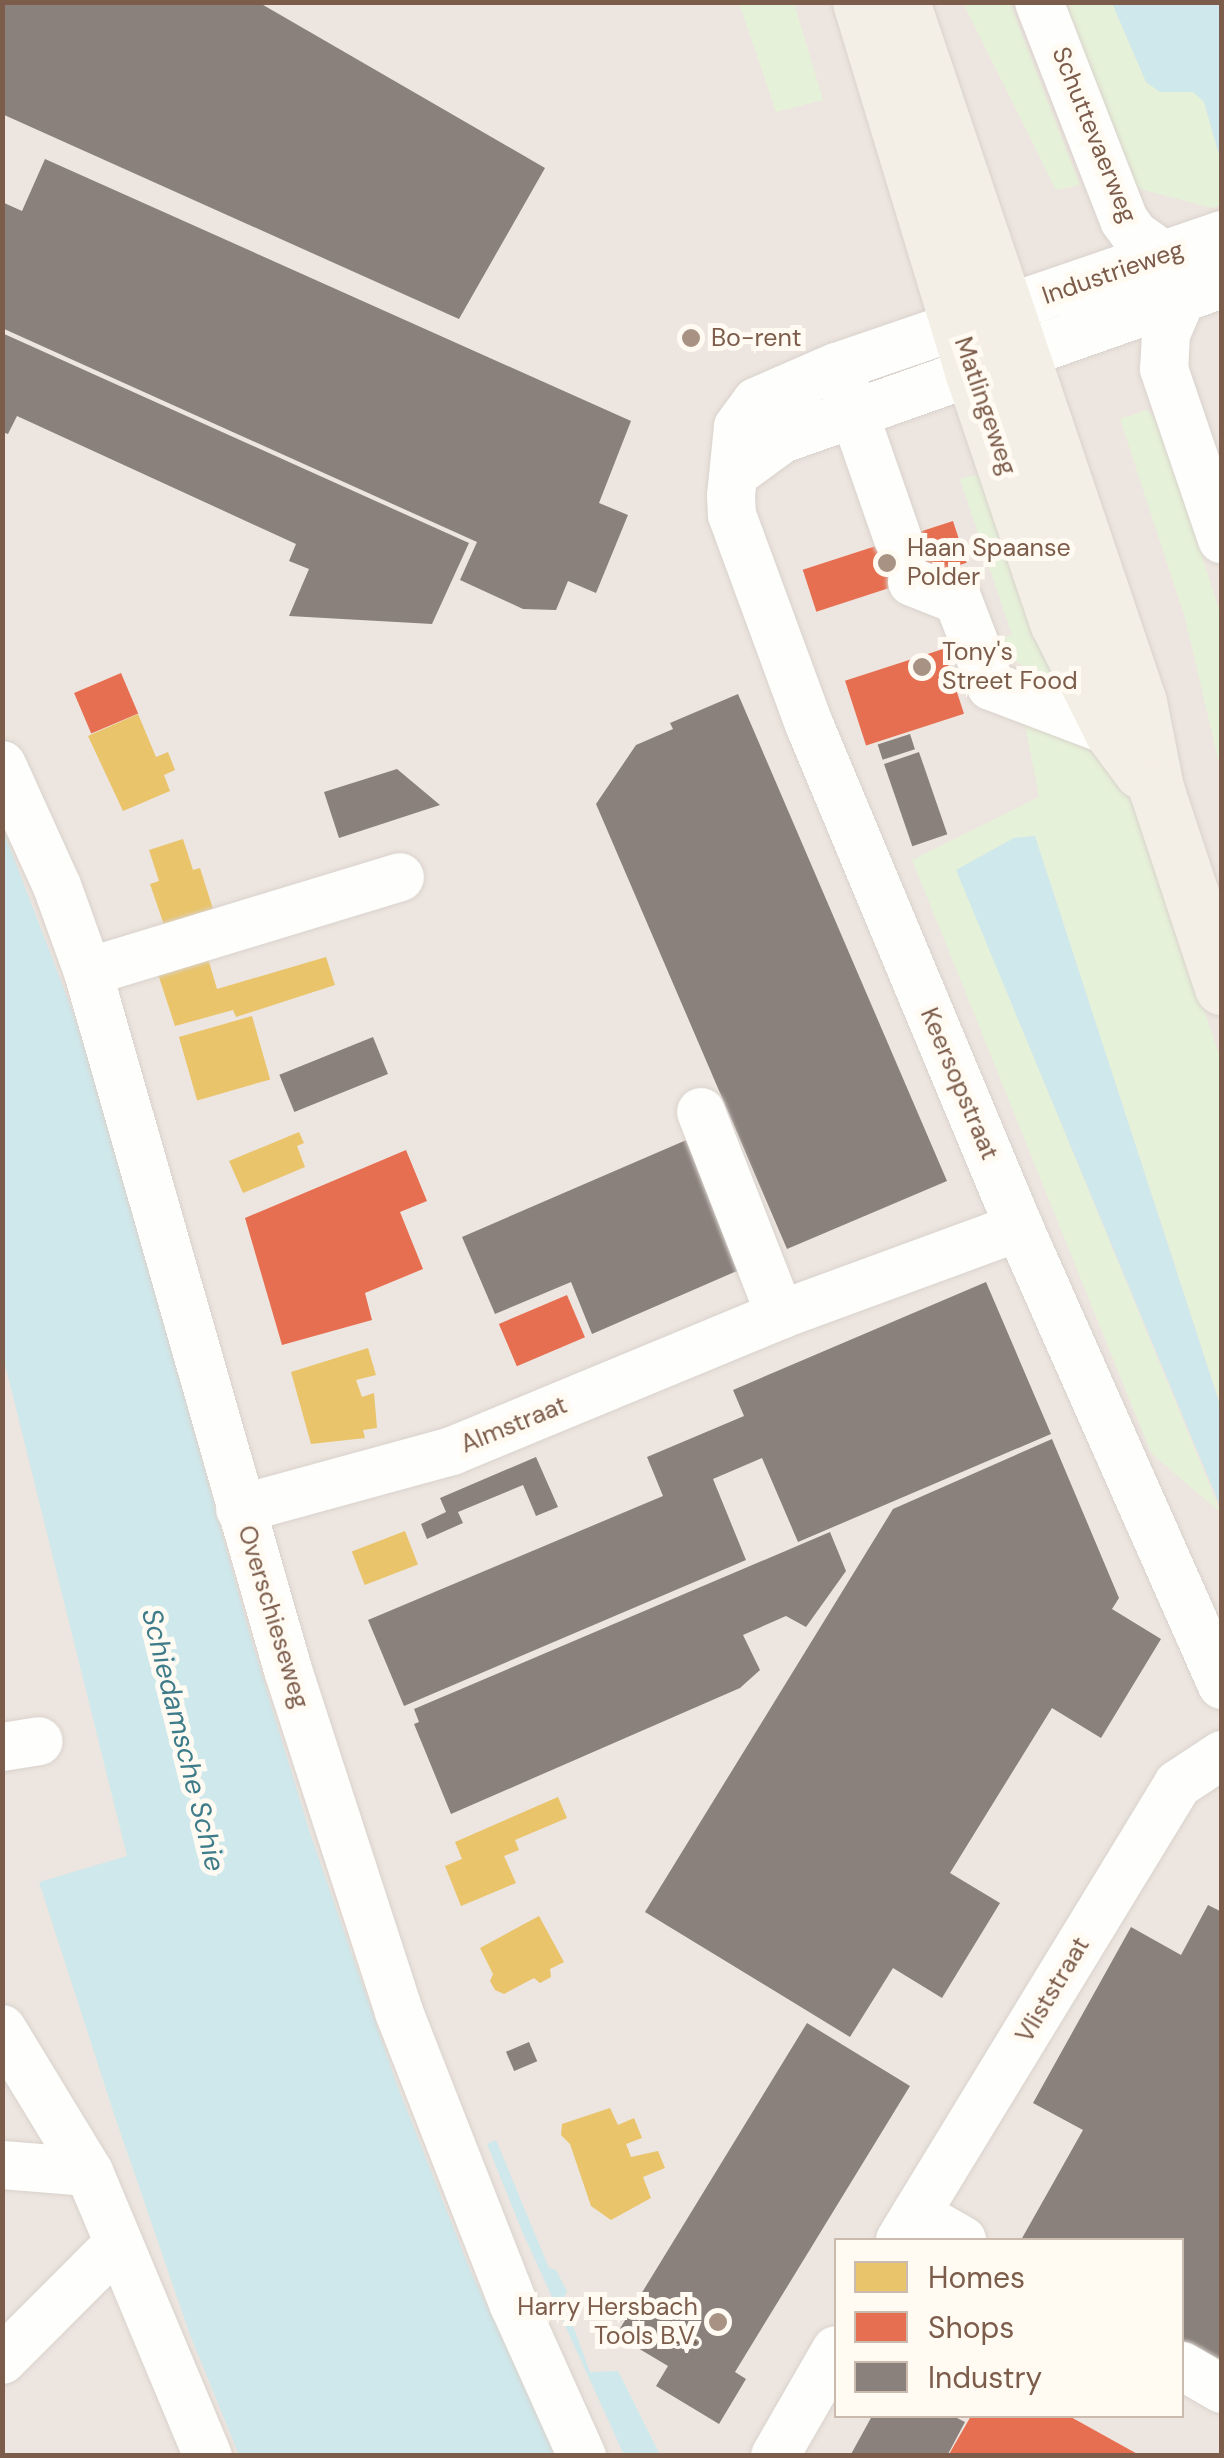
<!DOCTYPE html>
<html>
<head>
<meta charset="utf-8">
<style>
	body { margin:0 }
	#map { position:relative; width:1224px; height:2458px; overflow:hidden; background:#faf5ee; font-family:"DM Sans",sans-serif }
	div>[style] { position:absolute }
	.industrial>* { inset:0; background:#ede5df }
	.green>* { inset:0; background:#e6f1d9 }
	.water>* { inset:0; background:#cfe8eb }
	.homes>* { inset:0; background:#e9c46a; transform-origin:0 0 }
	.shops>* { inset:0; background:#e76f51; transform-origin:0 0 }
	.industry>* { inset:0; background:#8a817c; transform-origin:0 0 }
	.roads { filter:drop-shadow(0 0 2px #d9d2cc) drop-shadow(0 0 2px #d9d2cc) }
	.minor>* { height:48px; margin:-24px; padding:0 24px; transform-origin:24px; border-radius:24px; background:#fefefc }
	.major>* { height:55px; margin:-27.5px; padding:0 27.5px; transform-origin:27.5px; border-radius:27.5px; background:#f4efe6 }
	.dots>* { width:28px; height:28px; translate:-50% -50%; box-sizing:border-box; border:5px solid #fffaf2; border-radius:50% }
	span { translate:-50% -50%; white-space:nowrap; text-align:center; line-height:1.15; -webkit-text-stroke:10px #fffaf2; paint-order:stroke }
	.street-label { font-size:25px; color:#7c5c4a }
	.poi-label { font-size:25px; color:#7c5c4a }
	.left { translate:0 -50%; text-align:left }
	.right { translate:-100% -50%; text-align:right }
	.water-label { font-size:28px; color:#3f7c89; font-style:italic }
	.frame { position:absolute; inset:0; border:5px solid #7c5c4a; pointer-events:none }
	.legend { position:absolute; left:834px; top:2238px; width:350px; height:180px; box-sizing:border-box; background:#fffaf2; border:2px solid #cbbbaf; margin:0; padding:12px 18px; list-style:none; font-size:30px; color:#7c5c4a }
	.legend li { display:flex; align-items:center; gap:20px; height:50px }
	.legend b { width:50px; border:2px solid #cbbbaf }
</style>
</head>
<body>
<div id="map">
	<div class="industrial">
		<i style="clip-path:polygon(evenodd,3px 3px,1221px 3px,1221px 2455px,3px 2455px,3px 3px,836px 2240px,1182px 2240px,1182px 2416px,836px 2416px,836px 2240px)"></i>
	</div>
	<div class="green">
		<i style="clip-path:polygon(739px 3px,794px 3px,823px 100px,776px 112px)"></i>
		<i style="clip-path:polygon(963px 3px,1010px 3px,1080px 185px,1056px 190px)"></i>
		<i style="clip-path:polygon(1057px 3px,1112px 3px,1146px 82px,1160px 91px,1193px 92px,1204px 102px,1221px 162px,1221px 205px,1213px 208px,1124px 185px)"></i>
		<i style="clip-path:polygon(1147px 410px,1160px 423px,1221px 616px,1221px 772px,1185px 618px,1120px 419px)"></i>
		<i style="clip-path:polygon(991px 471px,1080px 705px,1014px 660px,1004px 638px,1012px 635px,960px 479px)"></i>
		<i style="clip-path:polygon(1023px 714px,1121px 764px,1221px 1060px,1221px 1407px,1035px 837px,957px 870px,1221px 1513px,1151px 1453px,912px 860px,1039px 797px)"></i>
	</div>
	<div class="water">
		<i style="clip-path:polygon(1112px 3px,1221px 3px,1221px 162px,1204px 102px,1193px 92px,1160px 92px,1146px 82px)"></i>
		<i style="clip-path:polygon(2px 827px,76px 1020px,122px 1169px,250px 1635px,310px 1833px,398px 2087px,471px 2272px,558px 2455px,239px 2455px,190px 2335px,114px 2114px,39px 1882px,127px 1856px,3px 1356px)"></i>
		<i style="clip-path:polygon(1035px 836px,1221px 1408px,1221px 1508px,956px 870px,1014px 838px)"></i>
		<i style="clip-path:polygon(496px 2140px,549px 2268px,556px 2270px,567px 2291px,563px 2299px,590px 2372px,618px 2371px,660px 2455px,624px 2455px,522px 2231px,487px 2144px)"></i>
	</div>
	<div class="homes">
		<i style="clip-path:polygon(138px 714px,156px 757px,168px 752px,175px 770px,164px 775px,170px 791px,123px 811px,88px 736px)"></i>
		<i style="clip-path:polygon(183px 839px,193px 870px,200px 868px,213px 909px,164px 925px,150px 884px,159px 881px,149px 850px)"></i>
		<i style="clip-path:polygon(207px 955px,217px 989px,326px 957px,335px 985px,236px 1017px,233px 1010px,175px 1026px,157px 971px)"></i>
		<i style="left:252px;top:1016px;width:66px;height:76px;rotate:74deg"></i>
		<i style="clip-path:polygon(299px 1132px,304px 1143px,297px 1146px,305px 1167px,243px 1193px,229px 1161px)"></i>
		<i style="clip-path:polygon(368px 1348px,376px 1375px,356px 1380px,362px 1397px,374px 1393px,377px 1428px,363px 1430px,365px 1438px,311px 1444px,291px 1372px)"></i>
		<i style="left:405px;top:1531px;width:36px;height:57px;rotate:69deg"></i>
		<i style="clip-path:polygon(558px 1797px,567px 1818px,515px 1840px,519px 1850px,504px 1856px,516px 1883px,461px 1906px,445px 1866px,462px 1859px,455px 1842px)"></i>
		<i style="clip-path:polygon(539px 1916px,564px 1962px,550px 1969px,551px 1977px,540px 1983px,534px 1978px,504px 1994px,495px 1990px,490px 1981px,493px 1974px,480px 1948px)"></i>
		<i style="clip-path:polygon(610px 2108px,618px 2125px,634px 2118px,642px 2138px,626px 2144px,631px 2157px,658px 2151px,665px 2168px,643px 2177px,651px 2198px,611px 2220px,591px 2206px,570px 2144px,561px 2135px,562px 2124px)"></i>
	</div>
	<div class="shops">
		<i style="left:953px;top:521px;width:44px;height:158px;rotate:72deg"></i>
		<i style="left:943px;top:649px;width:68px;height:103px;rotate:72deg"></i>
		<i style="left:121px;top:673px;width:44px;height:51px;rotate:67deg"></i>
		<i style="clip-path:polygon(406px 1150px,427px 1201px,400px 1212px,423px 1269px,365px 1293px,372px 1320px,282px 1345px,245px 1218px)"></i>
		<i style="left:567px;top:1295px;width:46px;height:74px;rotate:67deg"></i>
		<i style="clip-path:polygon(971px 2416px,1069px 2416px,1141px 2456px,948px 2456px)"></i>
	</div>
	<div class="industry">
		<i style="clip-path:polygon(2px 2px,258px 2px,545px 168px,459px 319px,2px 114px)"></i>
		<i style="clip-path:polygon(45px 159px,631px 421px,599px 503px,628px 515px,596px 593px,568px 581px,556px 610px,523px 609px,460px 580px,477px 542px,2px 328px,2px 202px,22px 211px)"></i>
		<i style="clip-path:polygon(2px 333px,469px 543px,432px 624px,289px 616px,309px 569px,289px 561px,296px 544px,17px 416px,8px 434px,2px 432px)"></i>
		<i style="clip-path:polygon(738px 694px,947px 1181px,787px 1249px,596px 804px,636px 745px,673px 729px,670px 723px)"></i>
		<i style="left:910px;top:734px;width:16px;height:34px;rotate:72deg"></i>
		<i style="left:919px;top:752px;width:87px;height:37px;rotate:71deg"></i>
		<i style="clip-path:polygon(397px 769px,440px 805px,339px 838px,324px 792px)"></i>
		<i style="left:373px;top:1037px;width:40px;height:101px;rotate:68deg"></i>
		<i style="clip-path:polygon(691px 1138px,746px 1267px,592px 1334px,571px 1282px,495px 1314px,462px 1237px)"></i>
		<i style="clip-path:polygon(986px 1282px,1051px 1434px,798px 1542px,762px 1458px,713px 1479px,746px 1560px,404px 1706px,368px 1620px,663px 1496px,647px 1457px,744px 1416px,733px 1390px)"></i>
		<i style="clip-path:polygon(1052px 1439px,1119px 1598px,1112px 1609px,1161px 1639px,1101px 1738px,1052px 1708px,950px 1873px,1000px 1903px,942px 1998px,893px 1968px,850px 2037px,645px 1912px,893px 1509px)"></i>
		<i style="clip-path:polygon(536px 1457px,558px 1507px,536px 1516px,523px 1485px,458px 1512px,463px 1523px,427px 1539px,421px 1524px,446px 1512px,440px 1498px)"></i>
		<i style="clip-path:polygon(830px 1532px,846px 1571px,806px 1627px,786px 1616px,743px 1635px,760px 1670px,740px 1688px,451px 1814px,414px 1724px,419px 1722px,414px 1709px)"></i>
		<i style="clip-path:polygon(1208px 1905px,1222px 1912px,1222px 2363px,1182px 2341px,1182px 2240px,1021px 2240px,1083px 2130px,1033px 2103px,1131px 1927px,1181px 1955px)"></i>
		<i style="clip-path:polygon(807px 2023px,910px 2086px,735px 2372px,746px 2379px,719px 2424px,656px 2386px,668px 2366px,616px 2335px)"></i>
		<i style="left:529px;top:2042px;width:21px;height:25px;rotate:67deg"></i>
		<i style="clip-path:polygon(872px 2416px,953px 2416px,965px 2422px,947px 2456px,850px 2456px)"></i>
	</div>
	<div class="roads">
		<div class="minor">
			<i style="left:1039px;top:2px;width:234px;rotate:68.7deg"></i>
			<i style="left:1124px;top:220px;width:19px;rotate:54deg"></i>
			<i style="left:1135px;top:235px;width:35px;rotate:35deg"></i>
			<i style="left:1222px;top:235px;width:408px;rotate:161.1deg"></i>
			<i style="left:836px;top:367px;width:87px;rotate:156.4deg"></i>
			<i style="left:756px;top:402px;width:31px;rotate:126deg"></i>
			<i style="left:738px;top:427px;width:69px;rotate:95.8deg"></i>
			<i style="left:731px;top:496px;width:19px;rotate:87deg"></i>
			<i style="left:732px;top:515px;width:223px;rotate:69.8deg"></i>
			<i style="left:809px;top:724px;width:545px;rotate:67.34deg"></i>
			<i style="left:1019px;top:1227px;width:501px;rotate:66.1deg"></i>
			<i style="left:1182px;top:297px;width:40px;rotate:113.4deg"></i>
			<i style="left:1166px;top:334px;width:35px;rotate:93deg"></i>
			<i style="left:1164px;top:369px;width:180px;rotate:71.2deg"></i>
			<i style="left:844px;top:384px;width:164px;rotate:70.8deg"></i>
			<i style="left:737px;top:472px;width:56px;rotate:-36.3deg"></i>
			<i style="left:782px;top:439px;width:467px;rotate:-19.4deg"></i>
			<i style="left:912px;top:582px;width:49px;rotate:21.4deg"></i>
			<i style="left:958px;top:600px;width:92px;rotate:69deg"></i>
			<i style="left:991px;top:686px;width:129px;rotate:20.8deg"></i>
			<i style="left:2px;top:765px;width:133px;rotate:65.6deg"></i>
			<i style="left:57px;top:886px;width:91px;rotate:70.2deg"></i>
			<i style="left:88px;top:972px;width:726px;rotate:74.01deg"></i>
			<i style="left:288px;top:1670px;width:360px;rotate:72deg"></i>
			<i style="left:399px;top:2012px;width:315px;rotate:68.6deg"></i>
			<i style="left:514px;top:2305px;width:166px;rotate:65.8deg"></i>
			<i style="left:88px;top:972px;width:326px;rotate:-16.9deg"></i>
			<i style="left:701px;top:1112px;width:218px;rotate:68.7deg"></i>
			<i style="left:240px;top:1509px;width:220px;rotate:-15.3deg"></i>
			<i style="left:452px;top:1451px;width:355px;rotate:-22.5deg"></i>
			<i style="left:780px;top:1315px;width:255px;rotate:-20.2deg"></i>
			<i style="left:2px;top:1747px;width:37px;rotate:-9deg"></i>
			<i style="left:2px;top:2029px;width:167px;rotate:58.7deg"></i>
			<i style="left:89px;top:2172px;width:308px;rotate:67.3deg"></i>
			<i style="left:2px;top:2165px;width:87px;rotate:4.6deg"></i>
			<i style="left:916px;top:2214px;width:53px;rotate:29.5deg"></i>
			<i style="left:900px;top:2240px;width:534px;rotate:-58.63deg"></i>
			<i style="left:1178px;top:1784px;width:53px;rotate:-33.4deg"></i>
			<i style="left:2px;top:2360px;width:165px;rotate:-45deg"></i>
			<i style="left:1182px;top:2366px;width:46px;rotate:29.9deg"></i>
			<i style="left:775px;top:2456px;width:122px;rotate:-60.1deg"></i>
		</div>
		<div class="major">
			<i style="left:860px;top:2px;width:386px;rotate:73.1deg"></i>
			<i style="left:972px;top:371px;width:265px;rotate:71.3deg"></i>
			<i style="left:1057px;top:622px;width:123px;rotate:63.4deg"></i>
			<i style="left:1112px;top:732px;width:49px;rotate:53.4deg"></i>
			<i style="left:902px;top:2px;width:739px;rotate:71.3deg"></i>
			<i style="left:1139px;top:702px;width:88px;rotate:78.8deg"></i>
			<i style="left:1156px;top:788px;width:210px;rotate:71.7deg"></i>
		</div>
	</div>
	<div class="dots">
		<i style="left:691px;top:338px;background:#a89283"></i>
		<i style="left:887px;top:563px;background:#a89283"></i>
		<i style="left:922px;top:667px;background:#a89283"></i>
		<i style="left:718px;top:2322px;background:#a89283"></i>
	</div>
	<div class="street-label">
		<span style="left:1094px;top:135px;rotate:68deg">Schuttevaerweg</span>
		<span style="left:1113px;top:273px;rotate:-19deg">Industrieweg</span>
		<span style="left:985px;top:406px;rotate:71deg">Matlingeweg</span>
		<span style="left:959px;top:1084px;rotate:67deg">Keersopstraat</span>
		<span style="left:514px;top:1425px;rotate:-22deg">Almstraat</span>
		<span style="left:273px;top:1617px;rotate:73deg">Overschieseweg</span>
		<span style="left:1053px;top:1990px;rotate:-59deg">Vliststraat</span>
	</div>
	<div class="poi-label">
		<span class="left" style="left:711px;top:338px">Bo-rent</span>
		<span class="left" style="left:907px;top:563px">Haan Spaanse<br>Polder</span>
		<span class="left" style="left:942px;top:667px">Tony's<br>Street Food</span>
		<span class="right" style="left:698px;top:2322px">Harry Hersbach<br>Tools B.V.</span>
	</div>
	<div class="water-label">
		<span style="left:183px;top:1740px;rotate:76deg">Schiedamsche Schie</span>
	</div>
	<div class="frame"></div>
	<ul class="legend">
	<li><b style="height:28px;background:#e9c46a"></b>Homes</li>
	<li><b style="height:28px;background:#e76f51"></b>Shops</li>
	<li><b style="height:28px;background:#8a817c"></b>Industry</li>
	</ul>
</div>
</body>
</html>
